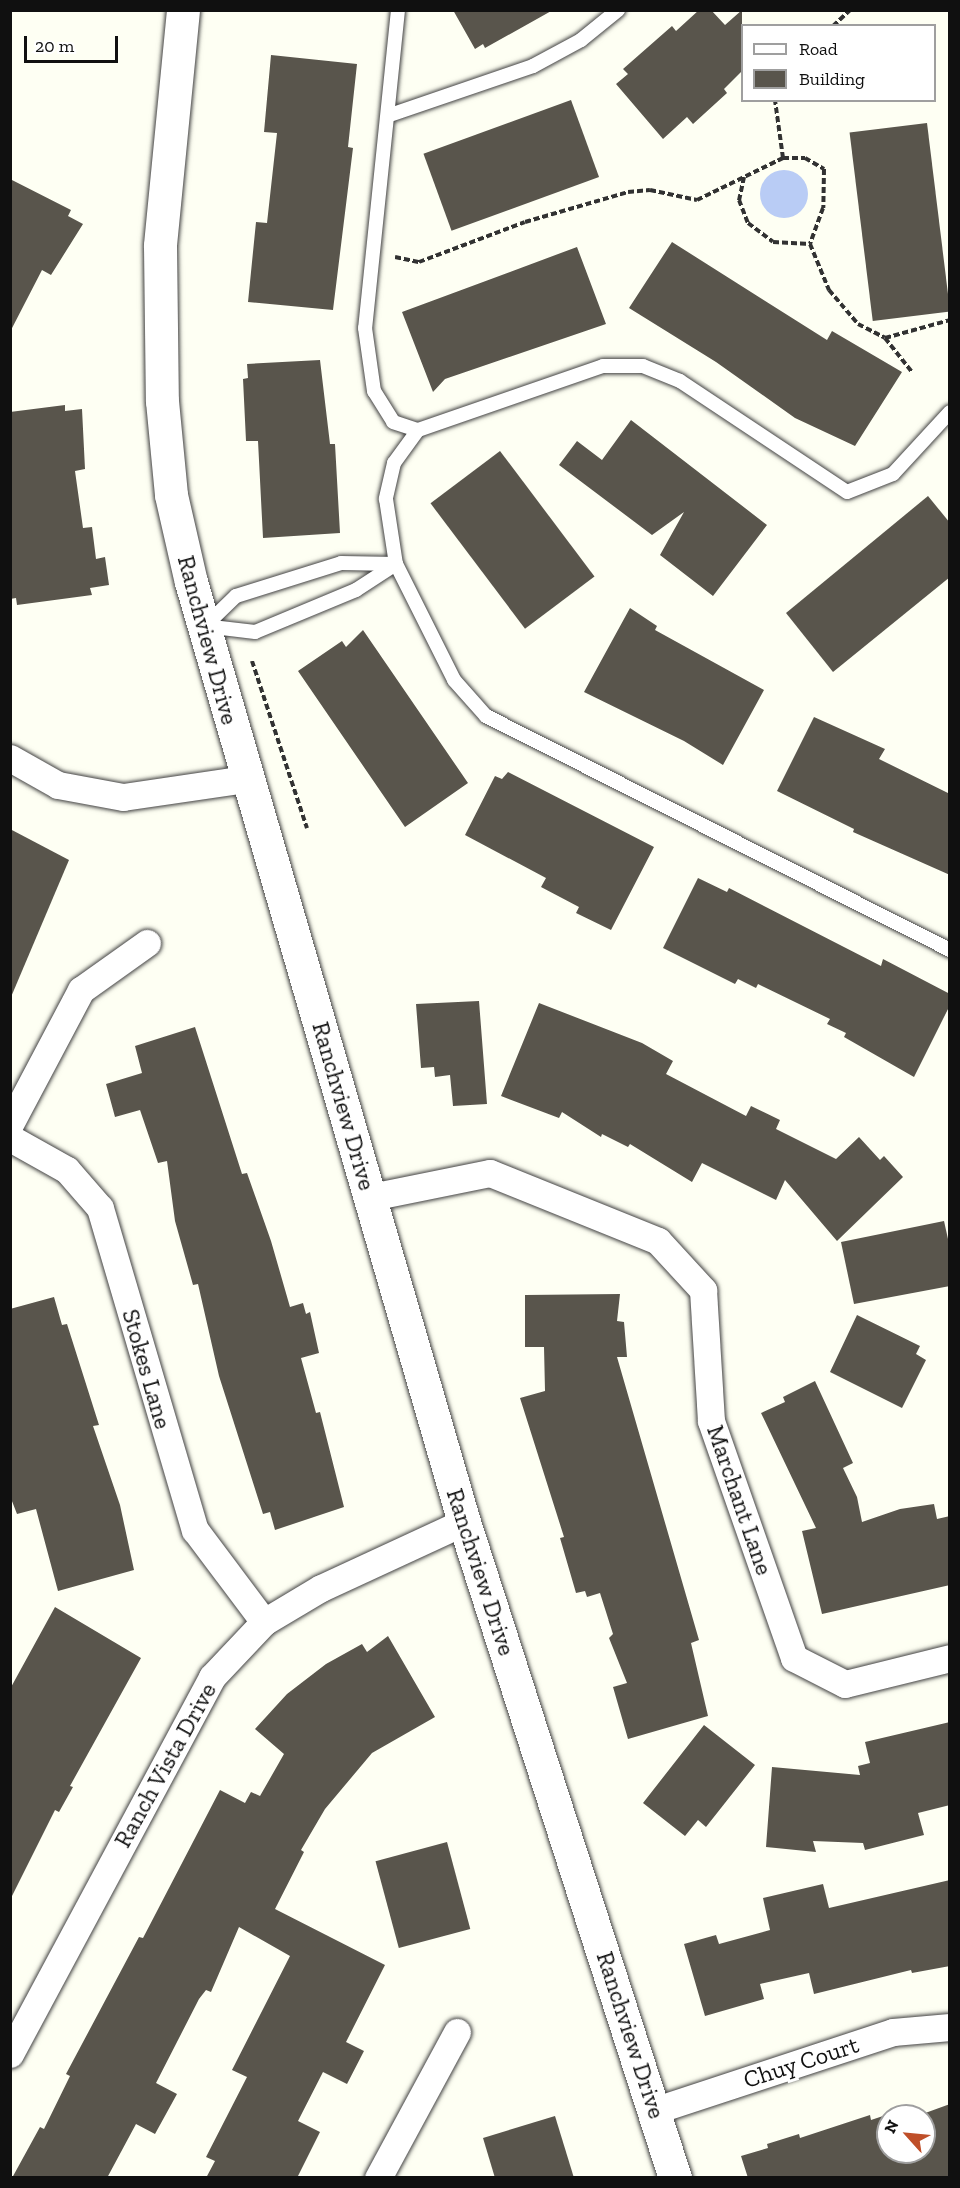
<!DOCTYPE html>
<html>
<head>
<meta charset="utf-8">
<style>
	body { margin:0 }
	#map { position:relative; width:960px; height:2188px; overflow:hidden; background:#fefff3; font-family:"Zilla Slab",serif }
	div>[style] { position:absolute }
	.water>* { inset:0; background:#b9ccf5 }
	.round { border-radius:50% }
	.building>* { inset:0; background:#59554c; transform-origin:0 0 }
	.path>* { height:4px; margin-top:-2px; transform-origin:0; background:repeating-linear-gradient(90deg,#323232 0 6px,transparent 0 9px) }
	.roads { filter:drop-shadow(0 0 2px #434343) drop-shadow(0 0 2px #434343) }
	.service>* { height:14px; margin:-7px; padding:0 7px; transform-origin:7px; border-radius:7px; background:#fff }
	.minor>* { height:27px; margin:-13.5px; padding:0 13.5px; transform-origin:13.5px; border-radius:13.5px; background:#fff }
	.tertiary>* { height:33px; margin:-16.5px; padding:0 16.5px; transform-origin:16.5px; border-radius:16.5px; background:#fff }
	span { translate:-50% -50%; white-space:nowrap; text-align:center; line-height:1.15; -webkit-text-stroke:6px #fff; paint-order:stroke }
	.street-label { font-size:24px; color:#101010 }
	.frame { position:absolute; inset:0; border:12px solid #101010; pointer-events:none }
	.legend { position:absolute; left:741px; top:24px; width:195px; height:78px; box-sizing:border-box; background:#fff; border:2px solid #9f9f9f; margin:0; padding:8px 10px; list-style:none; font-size:18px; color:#101010 }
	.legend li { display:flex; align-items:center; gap:12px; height:30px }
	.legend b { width:30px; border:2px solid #9f9f9f }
	.north { position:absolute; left:876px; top:2104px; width:60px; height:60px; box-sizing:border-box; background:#fff; border:2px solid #9f9f9f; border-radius:50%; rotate:297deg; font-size:16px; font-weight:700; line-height:24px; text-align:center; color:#101010 }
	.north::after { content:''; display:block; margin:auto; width:21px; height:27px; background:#bf4f29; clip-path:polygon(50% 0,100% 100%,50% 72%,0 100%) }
	.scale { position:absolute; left:24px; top:36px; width:94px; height:27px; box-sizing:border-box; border:3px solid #101010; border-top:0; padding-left:8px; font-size:18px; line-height:21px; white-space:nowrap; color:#101010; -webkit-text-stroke:4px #fff; paint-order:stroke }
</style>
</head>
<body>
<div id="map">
	<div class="water">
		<i class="round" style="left:760px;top:170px;width:48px;height:48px"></i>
	</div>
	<div class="building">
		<i style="clip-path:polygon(453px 10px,553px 10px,485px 48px,483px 44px,475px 49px)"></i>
		<i style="clip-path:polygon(699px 10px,711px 10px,725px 25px,742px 10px,742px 71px,724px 89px,727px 93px,693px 124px,687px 117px,663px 139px,616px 84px,628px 74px,623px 69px,672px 26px,676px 31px)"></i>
		<i style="clip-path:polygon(271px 55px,357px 64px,348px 147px,353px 148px,333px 310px,248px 302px,256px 222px,267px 223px,277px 133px,264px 132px)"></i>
		<i style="left:571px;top:100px;width:82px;height:157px;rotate:70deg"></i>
		<i style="left:927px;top:123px;width:190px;height:78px;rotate:83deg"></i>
		<i style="clip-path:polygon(10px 179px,71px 210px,68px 216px,83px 224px,51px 275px,42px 270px,10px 332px)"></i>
		<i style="clip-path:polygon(672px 242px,827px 340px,832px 331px,902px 372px,855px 446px,795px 418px,716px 362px,629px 308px)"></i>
		<i style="clip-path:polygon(577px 247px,606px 324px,445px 379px,433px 392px,402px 312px)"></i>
		<i style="clip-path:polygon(320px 360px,330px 444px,335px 444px,340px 533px,263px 538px,258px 441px,246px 441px,243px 379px,248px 378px,247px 364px)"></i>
		<i style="clip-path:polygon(65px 405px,65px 411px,82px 409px,85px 469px,75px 471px,83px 528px,92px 527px,96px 559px,105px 557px,109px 585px,90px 588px,92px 595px,17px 605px,16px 598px,10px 599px,10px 412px)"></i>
		<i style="clip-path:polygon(631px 420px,767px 525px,713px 596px,660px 555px,684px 512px,652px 535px,559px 465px,577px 441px,602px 460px)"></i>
		<i style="left:500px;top:451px;width:157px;height:87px;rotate:53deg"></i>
		<i style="clip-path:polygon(928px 496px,950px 523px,950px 577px,833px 672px,786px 613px)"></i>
		<i style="clip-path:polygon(630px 608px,657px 626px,655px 630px,764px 690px,723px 765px,684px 741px,584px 692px)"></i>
		<i style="clip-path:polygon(363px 630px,468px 783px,405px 827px,298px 671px,342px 641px,346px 647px)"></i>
		<i style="clip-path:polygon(814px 717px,885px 749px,879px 759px,950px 794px,950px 875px,853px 832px,854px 829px,777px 791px)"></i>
		<i style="clip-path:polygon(508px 772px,654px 847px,611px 930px,576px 913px,579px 907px,541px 887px,546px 878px,465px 835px,495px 776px,502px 779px)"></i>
		<i style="clip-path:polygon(10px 829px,69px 860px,11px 997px,10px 997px)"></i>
		<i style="clip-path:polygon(698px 878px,727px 892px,729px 888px,881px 966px,883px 959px,950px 994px,950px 1005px,914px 1077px,844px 1037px,846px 1033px,827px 1024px,830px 1019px,758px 984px,756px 988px,738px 979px,735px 984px,663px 948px)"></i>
		<i style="clip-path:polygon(479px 1001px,487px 1104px,453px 1106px,450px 1075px,435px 1077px,434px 1067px,421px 1068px,416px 1004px)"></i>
		<i style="clip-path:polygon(539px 1003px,642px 1043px,673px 1061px,666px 1074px,746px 1116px,751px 1106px,780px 1120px,776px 1129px,836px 1159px,859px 1137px,880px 1160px,884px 1156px,903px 1177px,837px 1241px,785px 1180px,776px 1200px,702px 1163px,692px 1182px,630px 1144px,628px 1147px,602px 1134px,601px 1137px,562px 1112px,559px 1118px,501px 1096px)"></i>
		<i style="clip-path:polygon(195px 1027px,242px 1174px,247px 1173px,271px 1241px,290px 1307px,303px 1303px,306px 1314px,310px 1312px,319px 1353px,301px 1358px,316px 1413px,320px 1412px,344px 1507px,275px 1530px,270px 1512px,263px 1514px,219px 1376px,198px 1284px,193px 1285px,175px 1221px,167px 1161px,158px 1163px,140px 1110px,115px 1117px,106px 1084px,142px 1073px,135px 1046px)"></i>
		<i style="clip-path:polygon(944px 1221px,950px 1248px,950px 1286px,854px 1304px,841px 1242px)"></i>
		<i style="clip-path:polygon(620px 1294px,617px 1321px,624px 1322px,627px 1357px,617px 1357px,699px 1640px,691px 1643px,708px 1716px,628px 1739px,613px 1687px,627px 1683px,609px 1638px,613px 1634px,600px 1593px,587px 1597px,585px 1591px,576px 1593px,560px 1538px,564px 1537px,520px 1398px,545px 1391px,544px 1347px,525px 1347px,525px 1295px)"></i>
		<i style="clip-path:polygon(54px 1297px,62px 1325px,67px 1324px,99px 1425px,93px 1426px,120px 1505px,134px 1570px,58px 1591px,36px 1509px,17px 1514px,10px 1496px,10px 1309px)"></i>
		<i style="clip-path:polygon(857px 1315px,920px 1346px,916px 1354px,926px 1360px,902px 1408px,830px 1372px)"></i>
		<i style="clip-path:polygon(815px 1381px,853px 1463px,843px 1468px,857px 1497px,862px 1522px,900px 1509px,934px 1504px,937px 1519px,950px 1516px,950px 1585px,822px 1614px,802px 1531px,816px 1528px,761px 1413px,785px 1402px,783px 1397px)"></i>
		<i style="clip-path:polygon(55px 1607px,141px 1658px,70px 1786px,73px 1787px,59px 1812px,55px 1810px,10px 1900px,10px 1689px)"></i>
		<i style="clip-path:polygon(388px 1636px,435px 1717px,372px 1753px,325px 1809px,301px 1850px,304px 1852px,275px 1909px,385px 1965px,346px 2042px,364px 2051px,347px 2084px,323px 2072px,298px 2121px,320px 2132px,297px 2178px,206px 2178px,215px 2161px,206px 2157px,247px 2077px,232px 2070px,290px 1956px,239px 1927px,211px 1992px,206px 1990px,199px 1999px,156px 2083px,177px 2094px,155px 2134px,136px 2124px,107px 2178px,12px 2178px,40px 2127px,44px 2129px,70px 2076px,66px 2074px,139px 1937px,143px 1938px,220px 1790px,245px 1803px,251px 1792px,260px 1796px,284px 1754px,255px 1729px,287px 1694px,326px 1664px,362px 1644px,367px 1652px)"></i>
		<i style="clip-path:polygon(950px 1722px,950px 1805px,918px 1813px,924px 1835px,865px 1850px,863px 1843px,813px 1841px,816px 1852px,766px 1847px,772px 1767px,860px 1775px,858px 1766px,870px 1763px,865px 1742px)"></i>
		<i style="clip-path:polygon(704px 1725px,755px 1765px,706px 1827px,698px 1820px,685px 1836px,643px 1803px)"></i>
		<i style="left:447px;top:1842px;width:90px;height:74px;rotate:75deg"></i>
		<i style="clip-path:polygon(950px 1880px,950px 1966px,912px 1973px,911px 1970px,814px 1994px,809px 1973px,760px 1984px,764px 1999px,705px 2016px,684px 1944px,716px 1935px,719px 1944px,770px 1930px,763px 1898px,823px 1884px,829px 1908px)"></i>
		<i style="clip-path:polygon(950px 2104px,950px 2178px,748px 2178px,741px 2156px,768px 2148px,767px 2144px,799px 2134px,800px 2138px,870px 2115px,871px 2120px,886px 2115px,888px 2152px,924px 2152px,924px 2116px,917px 2116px)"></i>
		<i style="clip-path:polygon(555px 2116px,574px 2178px,495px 2178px,483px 2138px)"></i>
	</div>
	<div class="path">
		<i style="left:833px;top:26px;width:23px;rotate:-43deg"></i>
		<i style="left:783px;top:158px;width:22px"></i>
		<i style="left:805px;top:158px;width:22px;rotate:30deg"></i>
		<i style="left:824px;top:169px;width:39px;rotate:91deg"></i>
		<i style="left:823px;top:208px;width:38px;rotate:110deg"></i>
		<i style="left:744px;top:177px;width:24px;rotate:102deg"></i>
		<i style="left:739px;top:200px;width:25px;rotate:69deg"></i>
		<i style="left:748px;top:223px;width:31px;rotate:37deg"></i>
		<i style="left:773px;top:242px;width:37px;rotate:3deg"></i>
		<i style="left:810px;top:244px;width:50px;rotate:67.6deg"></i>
		<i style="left:829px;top:290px;width:45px;rotate:49.5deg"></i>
		<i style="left:858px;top:324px;width:30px;rotate:27deg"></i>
		<i style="left:885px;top:338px;width:43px;rotate:51.5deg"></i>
		<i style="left:395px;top:257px;width:25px;rotate:12deg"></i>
		<i style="left:419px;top:262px;width:113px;rotate:-20.7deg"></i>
		<i style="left:525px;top:222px;width:107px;rotate:-16.2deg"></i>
		<i style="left:628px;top:192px;width:22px;rotate:-5deg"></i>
		<i style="left:650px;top:190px;width:48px;rotate:12deg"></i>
		<i style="left:697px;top:200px;width:96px;rotate:-26deg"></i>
		<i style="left:783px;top:158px;width:59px;rotate:-97.9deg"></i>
		<i style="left:885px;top:338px;width:67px;rotate:-15.5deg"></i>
		<i style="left:252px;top:661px;width:176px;rotate:71.8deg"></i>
	</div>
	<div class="roads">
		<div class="service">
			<i style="left:398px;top:10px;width:320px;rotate:95.9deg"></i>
			<i style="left:365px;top:328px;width:64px;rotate:81.9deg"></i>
			<i style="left:374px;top:391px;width:36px;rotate:58deg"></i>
			<i style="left:393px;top:422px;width:26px;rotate:18deg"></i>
			<i style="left:390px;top:115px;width:151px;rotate:-18.9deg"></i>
			<i style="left:533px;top:66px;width:55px;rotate:-28.4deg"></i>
			<i style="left:581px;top:40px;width:48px;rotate:-39deg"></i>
			<i style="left:950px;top:412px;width:84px;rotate:132.6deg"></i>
			<i style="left:893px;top:474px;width:49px;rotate:158.6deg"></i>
			<i style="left:847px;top:492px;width:201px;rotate:-146.4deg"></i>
			<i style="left:680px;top:381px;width:40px;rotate:-158deg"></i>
			<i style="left:643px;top:366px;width:40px;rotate:180deg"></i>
			<i style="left:603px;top:366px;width:196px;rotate:160.9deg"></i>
			<i style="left:418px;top:430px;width:41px;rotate:126deg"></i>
			<i style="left:394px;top:463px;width:37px;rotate:103deg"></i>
			<i style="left:386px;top:499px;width:66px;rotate:81.3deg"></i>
			<i style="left:396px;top:564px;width:130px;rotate:63.4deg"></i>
			<i style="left:454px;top:680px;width:48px;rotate:48.4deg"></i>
			<i style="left:486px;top:716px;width:520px;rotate:26.76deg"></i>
			<i style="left:341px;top:563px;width:55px;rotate:1deg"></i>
			<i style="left:396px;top:564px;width:48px;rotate:147deg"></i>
			<i style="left:356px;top:590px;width:109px;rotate:157.4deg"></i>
			<i style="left:255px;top:632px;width:50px;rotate:-173.2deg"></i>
			<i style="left:205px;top:626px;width:43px;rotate:-44.1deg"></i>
			<i style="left:236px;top:596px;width:110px;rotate:-17.4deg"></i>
		</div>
		<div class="minor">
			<i style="left:10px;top:758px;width:55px;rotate:29.4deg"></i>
			<i style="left:58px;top:785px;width:66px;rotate:10.5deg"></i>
			<i style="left:123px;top:797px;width:123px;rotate:-8.4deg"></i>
			<i style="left:10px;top:1124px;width:152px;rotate:-62.1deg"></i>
			<i style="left:81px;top:990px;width:81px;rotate:-35.5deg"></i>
			<i style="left:10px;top:1138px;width:65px;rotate:29.3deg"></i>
			<i style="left:67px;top:1170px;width:50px;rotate:49deg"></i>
			<i style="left:100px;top:1208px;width:336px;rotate:73.6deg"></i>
			<i style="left:195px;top:1530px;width:115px;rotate:53.1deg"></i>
			<i style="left:371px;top:1197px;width:121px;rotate:-11.4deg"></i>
			<i style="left:490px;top:1173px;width:181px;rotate:22deg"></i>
			<i style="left:658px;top:1241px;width:67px;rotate:47.4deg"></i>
			<i style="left:703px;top:1290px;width:131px;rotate:86.5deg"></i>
			<i style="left:711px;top:1421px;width:251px;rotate:70.7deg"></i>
			<i style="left:794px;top:1658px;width:57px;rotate:27deg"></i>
			<i style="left:845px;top:1684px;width:108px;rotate:-13.9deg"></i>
			<i style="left:10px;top:2054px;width:428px;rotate:-61.8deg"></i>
			<i style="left:212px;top:1677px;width:76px;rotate:-46.6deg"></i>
			<i style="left:264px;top:1622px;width:66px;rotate:-30.8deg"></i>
			<i style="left:321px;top:1588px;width:157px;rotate:-24.8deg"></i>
			<i style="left:656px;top:2110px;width:250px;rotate:-18.2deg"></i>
			<i style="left:893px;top:2032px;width:57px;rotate:-5deg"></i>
			<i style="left:378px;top:2178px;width:166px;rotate:-61.6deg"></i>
		</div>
		<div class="tertiary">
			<i style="left:183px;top:10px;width:237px;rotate:95.6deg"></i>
			<i style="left:160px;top:246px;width:155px;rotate:89.3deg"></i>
			<i style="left:162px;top:401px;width:94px;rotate:84.5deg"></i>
			<i style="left:171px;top:495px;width:89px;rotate:77.1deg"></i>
			<i style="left:191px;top:582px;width:979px;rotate:73.81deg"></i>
			<i style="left:464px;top:1522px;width:689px;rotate:72.17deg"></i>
		</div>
	</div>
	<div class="street-label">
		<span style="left:208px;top:640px;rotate:75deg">Ranchview Drive</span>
		<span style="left:344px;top:1106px;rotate:74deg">Ranchview Drive</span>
		<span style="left:147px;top:1369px;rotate:74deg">Stokes Lane</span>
		<span style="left:740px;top:1500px;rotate:71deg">Marchant Lane</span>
		<span style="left:481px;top:1572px;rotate:72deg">Ranchview Drive</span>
		<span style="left:165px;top:1765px;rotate:-61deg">Ranch Vista Drive</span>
		<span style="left:631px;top:2035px;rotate:72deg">Ranchview Drive</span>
		<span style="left:801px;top:2062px;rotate:-18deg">Chuy Court</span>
	</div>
	<div class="frame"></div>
	<ul class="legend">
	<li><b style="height:8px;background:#fff"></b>Road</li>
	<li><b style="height:16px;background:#59554c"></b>Building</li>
	</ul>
	<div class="north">N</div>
	<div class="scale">20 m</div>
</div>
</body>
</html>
